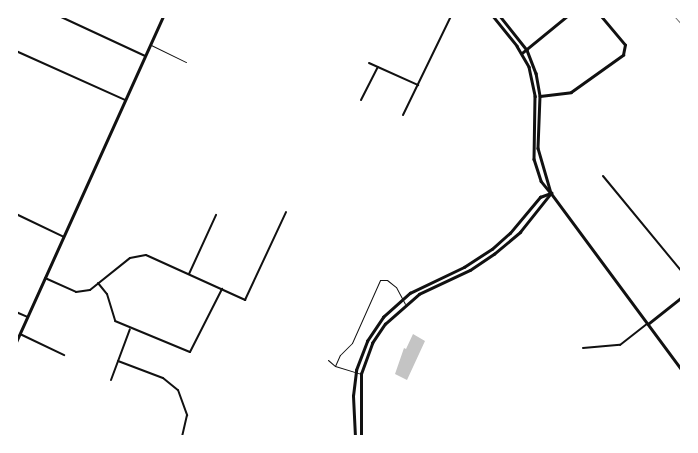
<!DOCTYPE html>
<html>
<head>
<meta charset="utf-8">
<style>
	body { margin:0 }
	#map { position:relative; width:698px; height:453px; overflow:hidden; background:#fff; font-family:"PT Sans",sans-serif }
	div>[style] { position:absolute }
	.building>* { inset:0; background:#c4c4c4 }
	.service>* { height:1px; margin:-0.5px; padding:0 0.5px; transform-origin:0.5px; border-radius:0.5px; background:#111 }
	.minor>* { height:2px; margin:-1px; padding:0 1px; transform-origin:1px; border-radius:1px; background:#111 }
	.tertiary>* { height:2.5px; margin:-1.25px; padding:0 1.25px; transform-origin:1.25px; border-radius:1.25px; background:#111 }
	.secondary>* { height:2.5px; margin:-1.25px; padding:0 1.25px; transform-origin:1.25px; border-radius:1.25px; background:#111 }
	.rail>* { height:1px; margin:-0.5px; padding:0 0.5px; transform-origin:0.5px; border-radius:0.5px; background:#707070 }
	span { translate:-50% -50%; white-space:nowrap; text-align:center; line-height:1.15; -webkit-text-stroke:5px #fff; paint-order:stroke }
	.frame { position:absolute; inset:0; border:18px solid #fff; pointer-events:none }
</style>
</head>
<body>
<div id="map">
	<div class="building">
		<i style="clip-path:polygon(413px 334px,425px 341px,407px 380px,395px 374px,404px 348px,406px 349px)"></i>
	</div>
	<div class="service">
		<i style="left:151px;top:45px;width:39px;rotate:26deg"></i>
		<i style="left:328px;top:360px;width:9px;rotate:41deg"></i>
		<i style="left:335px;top:366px;width:27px;rotate:17deg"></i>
		<i style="left:335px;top:366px;width:12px;rotate:-66deg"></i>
		<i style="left:340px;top:355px;width:17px;rotate:-45deg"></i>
		<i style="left:352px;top:343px;width:69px;rotate:-66deg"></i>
		<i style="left:380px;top:280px;width:7px"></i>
		<i style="left:387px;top:280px;width:11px;rotate:38deg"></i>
		<i style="left:396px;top:287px;width:19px;rotate:62deg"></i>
	</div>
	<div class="minor">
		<i style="left:59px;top:16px;width:95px;rotate:24.9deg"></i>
		<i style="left:16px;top:51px;width:120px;rotate:24.2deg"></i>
		<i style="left:369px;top:63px;width:54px;rotate:24.2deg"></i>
		<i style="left:361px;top:100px;width:37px;rotate:-63deg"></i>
		<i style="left:403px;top:115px;width:110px;rotate:-64.1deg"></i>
		<i style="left:603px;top:176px;width:124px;rotate:50.5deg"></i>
		<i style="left:16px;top:214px;width:53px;rotate:25.6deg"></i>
		<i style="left:189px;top:274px;width:65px;rotate:-65.4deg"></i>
		<i style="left:45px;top:278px;width:34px;rotate:24deg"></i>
		<i style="left:76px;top:292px;width:14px;rotate:-8deg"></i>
		<i style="left:90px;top:290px;width:51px;rotate:-38.7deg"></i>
		<i style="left:130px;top:258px;width:16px;rotate:-11deg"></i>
		<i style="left:146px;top:255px;width:109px;rotate:24.4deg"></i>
		<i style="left:245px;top:300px;width:97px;rotate:-65deg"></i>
		<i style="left:98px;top:283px;width:14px;rotate:51deg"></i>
		<i style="left:107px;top:294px;width:28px;rotate:73deg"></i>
		<i style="left:115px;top:321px;width:81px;rotate:22.5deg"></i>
		<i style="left:190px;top:352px;width:71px;rotate:-63.1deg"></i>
		<i style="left:16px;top:312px;width:13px;rotate:23deg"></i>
		<i style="left:20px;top:334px;width:49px;rotate:25.5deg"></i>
		<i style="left:583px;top:348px;width:37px;rotate:-5deg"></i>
		<i style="left:620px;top:345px;width:34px;rotate:-38deg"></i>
		<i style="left:118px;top:361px;width:48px;rotate:20.7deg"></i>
		<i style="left:163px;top:378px;width:19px;rotate:39deg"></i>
		<i style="left:178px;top:390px;width:27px;rotate:70deg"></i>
		<i style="left:187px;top:415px;width:23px;rotate:103deg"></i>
		<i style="left:111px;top:380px;width:54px;rotate:-69.6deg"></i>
	</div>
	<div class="tertiary">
		<i style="left:522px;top:53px;width:58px;rotate:-39.4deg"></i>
		<i style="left:540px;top:96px;width:31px;rotate:-7deg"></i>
		<i style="left:571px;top:92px;width:64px;rotate:-35.4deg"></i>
		<i style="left:623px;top:55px;width:10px;rotate:-79deg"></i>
		<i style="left:625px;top:45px;width:38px;rotate:-130deg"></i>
		<i style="left:648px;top:324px;width:43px;rotate:-38.5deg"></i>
		<i style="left:16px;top:342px;width:358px;rotate:-65.7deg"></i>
	</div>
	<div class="secondary">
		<i style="left:493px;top:16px;width:38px;rotate:51deg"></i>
		<i style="left:517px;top:46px;width:24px;rotate:60deg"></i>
		<i style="left:529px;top:67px;width:30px;rotate:78deg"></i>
		<i style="left:535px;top:96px;width:63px;rotate:90.9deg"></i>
		<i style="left:534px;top:159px;width:23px;rotate:72deg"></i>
		<i style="left:541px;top:181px;width:14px;rotate:51deg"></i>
		<i style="left:500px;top:16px;width:43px;rotate:51.5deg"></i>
		<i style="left:527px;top:50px;width:25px;rotate:69deg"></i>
		<i style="left:536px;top:73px;width:23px;rotate:80deg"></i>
		<i style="left:540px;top:96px;width:52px;rotate:92.2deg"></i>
		<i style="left:538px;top:148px;width:47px;rotate:73.9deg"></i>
		<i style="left:551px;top:193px;width:220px;rotate:53.5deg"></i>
		<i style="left:355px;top:437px;width:41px;rotate:-92.8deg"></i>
		<i style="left:353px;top:396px;width:26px;rotate:-83deg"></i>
		<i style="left:356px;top:370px;width:31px;rotate:-69deg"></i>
		<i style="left:367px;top:341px;width:29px;rotate:-56deg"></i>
		<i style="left:383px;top:317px;width:36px;rotate:-42deg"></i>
		<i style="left:410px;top:293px;width:60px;rotate:-25.7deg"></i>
		<i style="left:464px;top:267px;width:33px;rotate:-33deg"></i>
		<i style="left:492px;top:249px;width:24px;rotate:-42deg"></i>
		<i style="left:510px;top:233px;width:47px;rotate:-50.2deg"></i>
		<i style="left:540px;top:197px;width:12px;rotate:-20deg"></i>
		<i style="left:361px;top:437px;width:63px;rotate:-90deg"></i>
		<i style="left:361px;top:374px;width:33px;rotate:-70deg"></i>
		<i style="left:372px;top:343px;width:23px;rotate:-56deg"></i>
		<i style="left:385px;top:324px;width:45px;rotate:-41.4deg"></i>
		<i style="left:419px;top:294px;width:56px;rotate:-25.2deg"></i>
		<i style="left:470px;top:270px;width:29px;rotate:-34deg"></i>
		<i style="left:494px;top:254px;width:34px;rotate:-40deg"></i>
		<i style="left:520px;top:232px;width:50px;rotate:-51.5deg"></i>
	</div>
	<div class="rail">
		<i style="left:674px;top:16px;width:12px;rotate:48deg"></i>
	</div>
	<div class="frame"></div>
</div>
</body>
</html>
